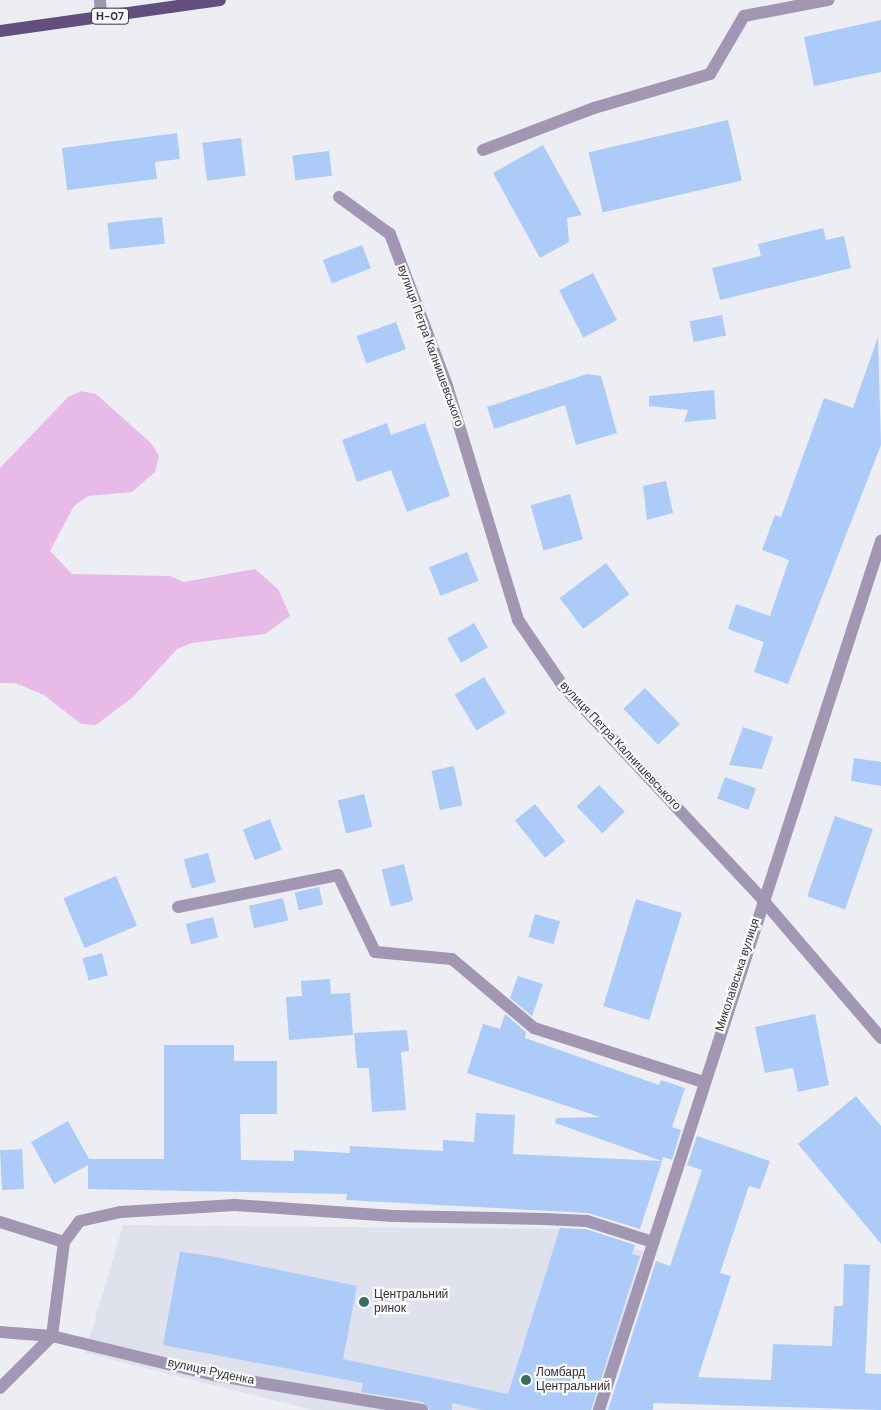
<!DOCTYPE html>
<html>
<head>
<meta charset="utf-8">
<style>
	body { margin:0 }
	#map { position:relative; width:881px; height:1410px; overflow:hidden; background:#edeef3; font-family:"DM Sans",sans-serif }
	div>[style] { position:absolute }
	.built>* { inset:0; background:#dfe1ed }
	.green>* { inset:0; background:#e7bae8 }
	.building>* { inset:0; background:#accbf9; transform-origin:0 0 }
	.service>* { height:12px; margin:-6px; padding:0 6px; transform-origin:6px; border-radius:6px; background:#a297b2 }
	.minor>* { height:12px; margin:-6px; padding:0 6px; transform-origin:6px; border-radius:6px; background:#a297b2 }
	.primary>* { height:12px; margin:-6px; padding:0 6px; transform-origin:6px; border-radius:6px; background:#634f7e }
	.dots>* { width:14px; height:14px; translate:-50% -50%; box-sizing:border-box; border:2px solid #fbfbfe; border-radius:50% }
	span { translate:-50% -50%; white-space:nowrap; text-align:center; line-height:1.15; -webkit-text-stroke:4.5px #fbfbfe; paint-order:stroke }
	.shield-label span { padding:1px 4px; background:#fbfbfe; border:1px solid; border-radius:4px; -webkit-text-stroke-width:0 }
	.shield-label { font-size:11px; color:#333335; font-weight:700 }
	.street-label { font-size:12px; color:#333335 }
	.poi-label { font-size:12px; color:#333335 }
	.left { translate:0 -50%; text-align:left }
</style>
</head>
<body>
<div id="map">
	<div class="built">
		<i style="clip-path:polygon(123px 1225px,562px 1229px,643px 1251px,594px 1410px,313px 1410px,85px 1353px)"></i>
	</div>
	<div class="green">
		<i style="clip-path:polygon(82px 391px,96px 394px,151px 443px,159px 456px,155px 472px,132px 492px,88px 496px,74px 506px,50px 551px,72px 574px,170px 576px,184px 582px,255px 569px,278px 589px,290px 616px,265px 634px,192px 643px,177px 649px,133px 697px,96px 725px,81px 724px,44px 695px,15px 683px,0 683px,0 468px,68px 397px)"></i>
	</div>
	<div class="building">
		<i style="clip-path:polygon(881px 20px,881px 72px,814px 86px,804px 37px)"></i>
		<i style="left:728px;top:120px;width:62px;height:143px;rotate:77deg"></i>
		<i style="clip-path:polygon(177px 133px,180px 159px,155px 162px,157px 179px,67px 190px,62px 148px)"></i>
		<i style="left:241px;top:138px;width:38px;height:39px;rotate:83deg"></i>
		<i style="clip-path:polygon(543px 145px,582px 215px,567px 218px,569px 242px,540px 258px,493px 173px)"></i>
		<i style="left:329px;top:151px;width:25px;height:37px;rotate:83deg"></i>
		<i style="left:162px;top:217px;width:27px;height:55px;rotate:84deg"></i>
		<i style="clip-path:polygon(823px 228px,826px 240px,844px 236px,851px 268px,720px 300px,712px 268px,761px 256px,758px 244px)"></i>
		<i style="left:362px;top:245px;width:25px;height:42px;rotate:69deg"></i>
		<i style="left:593px;top:273px;width:53px;height:38px;rotate:63deg"></i>
		<i style="left:722px;top:315px;width:21px;height:33px;rotate:79deg"></i>
		<i style="left:396px;top:322px;width:29px;height:42px;rotate:70deg"></i>
		<i style="clip-path:polygon(878px 337px,881px 445px,788px 684px,754px 672px,764px 642px,728px 629px,736px 604px,770px 616px,789px 560px,762px 550px,775px 515px,781px 517px,824px 398px,853px 408px)"></i>
		<i style="clip-path:polygon(587px 374px,601px 376px,617px 433px,576px 445px,565px 405px,494px 429px,487px 407px)"></i>
		<i style="clip-path:polygon(714px 390px,716px 419px,684px 422px,688px 410px,649px 406px,649px 396px)"></i>
		<i style="clip-path:polygon(387px 423px,391px 435px,425px 423px,450px 496px,407px 512px,391px 470px,357px 482px,342px 440px)"></i>
		<i style="clip-path:polygon(666px 481px,673px 513px,647px 520px,643px 486px)"></i>
		<i style="left:570px;top:494px;width:47px;height:41px;rotate:74deg"></i>
		<i style="left:467px;top:552px;width:31px;height:41px;rotate:68deg"></i>
		<i style="left:606px;top:563px;width:39px;height:58px;rotate:53deg"></i>
		<i style="left:474px;top:623px;width:28px;height:31px;rotate:60deg"></i>
		<i style="left:484px;top:677px;width:42px;height:34px;rotate:59deg"></i>
		<i style="left:645px;top:688px;width:50px;height:30px;rotate:46deg"></i>
		<i style="clip-path:polygon(743px 727px,773px 737px,762px 769px,729px 765px)"></i>
		<i style="clip-path:polygon(854px 758px,881px 762px,881px 786px,851px 781px)"></i>
		<i style="left:454px;top:766px;width:40px;height:23px;rotate:78deg"></i>
		<i style="left:725px;top:777px;width:33px;height:23px;rotate:20deg"></i>
		<i style="left:599px;top:785px;width:37px;height:31px;rotate:46deg"></i>
		<i style="left:364px;top:794px;width:34px;height:27px;rotate:76deg"></i>
		<i style="left:535px;top:804px;width:48px;height:26px;rotate:51deg"></i>
		<i style="left:835px;top:816px;width:40px;height:85px;rotate:19deg"></i>
		<i style="left:270px;top:819px;width:33px;height:29px;rotate:69deg"></i>
		<i style="left:208px;top:853px;width:30px;height:25px;rotate:75deg"></i>
		<i style="left:404px;top:864px;width:38px;height:23px;rotate:76deg"></i>
		<i style="left:116px;top:876px;width:54px;height:57px;rotate:67deg"></i>
		<i style="left:319px;top:887px;width:18px;height:25px;rotate:77deg"></i>
		<i style="left:283px;top:898px;width:23px;height:35px;rotate:77deg"></i>
		<i style="left:636px;top:899px;width:48px;height:112px;rotate:17deg"></i>
		<i style="left:535px;top:914px;width:26px;height:24px;rotate:16deg"></i>
		<i style="left:213px;top:917px;width:21px;height:28px;rotate:76deg"></i>
		<i style="left:102px;top:953px;width:23px;height:20px;rotate:75deg"></i>
		<i style="clip-path:polygon(518px 976px,543px 984px,532px 1016px,510px 998px)"></i>
		<i style="clip-path:polygon(330px 979px,331px 994px,350px 993px,353px 1035px,289px 1040px,286px 997px,302px 996px,301px 981px)"></i>
		<i style="clip-path:polygon(505px 1014px,526px 1032px,525px 1038px,659px 1085px,661px 1080px,685px 1088px,672px 1127px,681px 1130px,672px 1160px,663px 1157px,662px 1161px,555px 1123px,556px 1118px,600px 1117px,467px 1073px,483px 1024px,500px 1029px)"></i>
		<i style="clip-path:polygon(815px 1014px,829px 1085px,798px 1092px,793px 1068px,765px 1073px,755px 1027px)"></i>
		<i style="clip-path:polygon(407px 1030px,409px 1051px,401px 1052px,406px 1110px,372px 1112px,369px 1068px,357px 1068px,354px 1033px)"></i>
		<i style="clip-path:polygon(164px 1045px,234px 1045px,234px 1061px,277px 1061px,277px 1114px,240px 1114px,241px 1160px,294px 1161px,294px 1150px,350px 1153px,350px 1146px,443px 1151px,443px 1140px,474px 1142px,476px 1113px,515px 1115px,513px 1154px,662px 1161px,640px 1229px,588px 1213px,346px 1200px,347px 1194px,88px 1189px,88px 1165px,54px 1184px,31px 1142px,68px 1121px,89px 1159px,164px 1159px)"></i>
		<i style="clip-path:polygon(856px 1096px,881px 1126px,881px 1244px,798px 1144px)"></i>
		<i style="clip-path:polygon(697px 1136px,770px 1161px,760px 1189px,749px 1186px,720px 1273px,731px 1276px,698px 1377px,771px 1380px,773px 1344px,832px 1346px,834px 1306px,843px 1306px,844px 1264px,870px 1265px,865px 1373px,881px 1374px,881px 1410px,653px 1403px,653px 1410px,608px 1410px,656px 1261px,670px 1266px,702px 1170px,687px 1165px)"></i>
		<i style="left:22px;top:1149px;width:40px;height:22px;rotate:87deg"></i>
		<i style="clip-path:polygon(560px 1228px,586px 1229px,635px 1245px,632px 1254px,640px 1256px,591px 1410px,482px 1410px,452px 1403px,452px 1410px,430px 1410px,423px 1402px,361px 1392px,363px 1383px,163px 1345px,180px 1252px,211px 1256px,357px 1286px,343px 1359px,508px 1394px)"></i>
	</div>
	<div class="service">
		<i style="left:483px;top:150px;width:119px;rotate:-20.7deg"></i>
		<i style="left:594px;top:108px;width:121px;rotate:-16.3deg"></i>
		<i style="left:710px;top:74px;width:67px;rotate:-59.6deg"></i>
		<i style="left:744px;top:16px;width:86px;rotate:-10.8deg"></i>
		<i style="left:178px;top:907px;width:163px;rotate:-11.3deg"></i>
		<i style="left:338px;top:875px;width:85px;rotate:64.3deg"></i>
		<i style="left:375px;top:952px;width:77px;rotate:5.2deg"></i>
		<i style="left:452px;top:959px;width:107px;rotate:40.1deg"></i>
		<i style="left:534px;top:1028px;width:177px;rotate:17.7deg"></i>
		<i style="left:0;top:1388px;width:74px;rotate:-45deg"></i>
	</div>
	<div class="minor">
		<i style="left:100px;top:0;width:17px;rotate:87deg"></i>
		<i style="left:339px;top:197px;width:63px;rotate:36deg"></i>
		<i style="left:390px;top:234px;width:162px;rotate:69.4deg"></i>
		<i style="left:447px;top:386px;width:245px;rotate:73.1deg"></i>
		<i style="left:518px;top:620px;width:80px;rotate:55.7deg"></i>
		<i style="left:563px;top:686px;width:291px;rotate:46.9deg"></i>
		<i style="left:762px;top:899px;width:183px;rotate:49.4deg"></i>
		<i style="left:0;top:1222px;width:67px;rotate:17.4deg"></i>
		<i style="left:0;top:1332px;width:52px;rotate:4.4deg"></i>
		<i style="left:52px;top:1336px;width:166px;rotate:13.6deg"></i>
		<i style="left:213px;top:1375px;width:212px;rotate:9.5deg"></i>
		<i style="left:52px;top:1336px;width:95px;rotate:-82.7deg"></i>
		<i style="left:64px;top:1242px;width:26px;rotate:-53deg"></i>
		<i style="left:80px;top:1221px;width:42px;rotate:-12.4deg"></i>
		<i style="left:121px;top:1212px;width:114px;rotate:-3.5deg"></i>
		<i style="left:235px;top:1205px;width:158px;rotate:4deg"></i>
		<i style="left:393px;top:1216px;width:151px;rotate:1.1deg"></i>
		<i style="left:544px;top:1219px;width:43px;rotate:2.7deg"></i>
		<i style="left:587px;top:1221px;width:69px;rotate:17.7deg"></i>
		<i style="left:599px;top:1410px;width:914px;rotate:-72.02deg"></i>
	</div>
	<div class="primary">
		<i style="left:0;top:31px;width:222px;rotate:-8deg"></i>
	</div>
	<div class="dots">
		<i style="left:364px;top:1302px;background:#326e58"></i>
		<i style="left:526px;top:1380px;background:#326e58"></i>
	</div>
	<div class="shield-label">
		<span style="left:110px;top:16px">Н-07</span>
	</div>
	<div class="street-label">
		<span style="left:430px;top:346px;rotate:70deg">вулиця Петра Калнишевського</span>
		<span style="left:620px;top:746px;rotate:47deg">вулиця Петра Калнишевського</span>
		<span style="left:738px;top:975px;rotate:-72deg">Миколаївська вулиця</span>
		<span style="left:211px;top:1372px;rotate:12deg">вулиця Руденка</span>
	</div>
	<div class="poi-label">
		<span class="left" style="left:374px;top:1302px">Центральний<br>ринок</span>
		<span class="left" style="left:536px;top:1380px">Ломбард<br>Центральний</span>
	</div>
</div>
</body>
</html>
